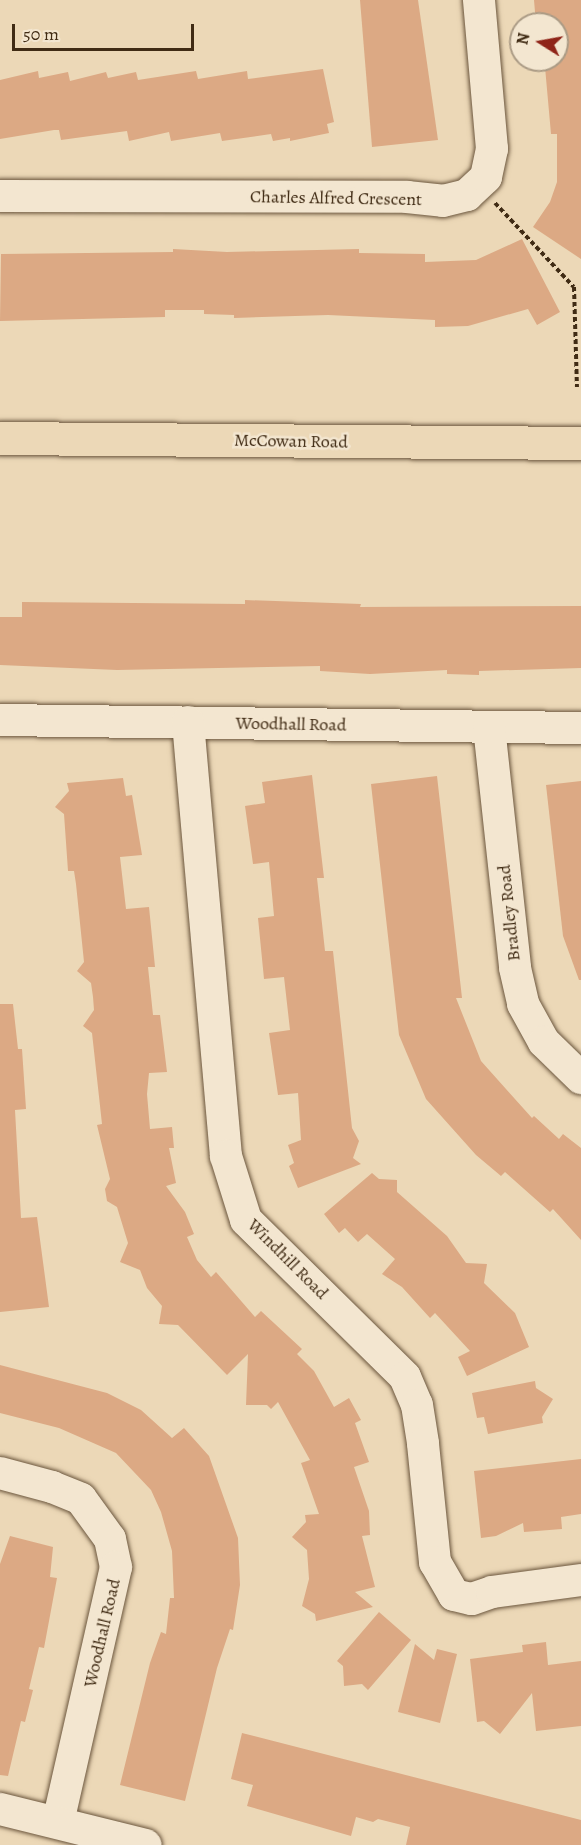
<!DOCTYPE html>
<html>
<head>
<meta charset="utf-8">
<style>
	body { margin:0 }
	#map { position:relative; width:581px; height:1845px; overflow:hidden; background:#ecd8b7; font-family:Alegreya,serif }
	div>[style] { position:absolute }
	.building>* { inset:0; background:#dca984 }
	.path>* { height:4px; margin-top:-2px; transform-origin:0; background:repeating-linear-gradient(90deg,#402b14 0 4.5px,transparent 0 7.5px) }
	.roads { filter:drop-shadow(0 0 2px #6b563d) drop-shadow(0 0 2px #6b563d) }
	.minor>* { height:32px; margin:-16px; padding:0 16px; transform-origin:16px; border-radius:16px; background:#f3e6d0 }
	.major>* { height:33px; margin:-16.5px; padding:0 16.5px; transform-origin:16.5px; border-radius:16.5px; background:#ecd8b7 }
	span { translate:-50% -50%; white-space:nowrap; text-align:center; line-height:1.15; -webkit-text-stroke:5px #f3e6d0; paint-order:stroke }
	.street-label { font-size:18px; color:#402b14 }
	.north { position:absolute; left:509px; top:12px; width:60px; height:60px; box-sizing:border-box; background:#f3e6d0; border:2px solid #ab9b85; border-radius:50%; rotate:281deg; font-size:16px; font-weight:700; line-height:24px; text-align:center; color:#402b14 }
	.north::after { content:''; display:block; margin:auto; width:21px; height:27px; background:#8f2418; clip-path:polygon(50% 0,100% 100%,50% 72%,0 100%) }
	.scale { position:absolute; left:12px; top:24px; width:182px; height:27px; box-sizing:border-box; border:3px solid #402b14; border-top:0; padding-left:8px; font-size:18px; line-height:21px; white-space:nowrap; color:#402b14; -webkit-text-stroke:4px #f3e6d0; paint-order:stroke }
</style>
</head>
<body>
<div id="map">
	<div class="building">
		<i style="clip-path:polygon(360px 0,418px 0,438px 140px,372px 147px)"></i>
		<i style="clip-path:polygon(534px 0,581px 0,581px 259px,533px 227px,550px 202px,557px 182px,557px 134px,551px 134px,545px 67px,541px 67px,540px 60px,557px 60px,557px 24px,536px 24px)"></i>
		<i style="clip-path:polygon(323px 69px,334px 122px,327px 124px,329px 133px,290px 141px,290px 138px,273px 141px,271px 134px,222px 141px,220px 133px,171px 141px,169px 132px,129px 141px,127px 131px,61px 140px,59px 130px,54px 130px,0 139px,0 80px,38px 71px,39px 78px,68px 72px,70px 81px,106px 72px,108px 78px,136px 72px,138px 80px,196px 71px,198px 79px,247px 71px,248px 79px)"></i>
		<i style="clip-path:polygon(522px 239px,560px 312px,537px 325px,528px 309px,468px 326px,435px 327px,435px 320px,328px 315px,234px 318px,234px 315px,204px 314px,204px 310px,165px 310px,165px 317px,0 321px,1px 254px,173px 252px,173px 249px,227px 252px,359px 249px,359px 253px,425px 254px,425px 262px,476px 260px)"></i>
		<i style="clip-path:polygon(245px 600px,361px 604px,360px 607px,581px 606px,581px 668px,479px 671px,479px 675px,447px 674px,447px 670px,370px 674px,320px 671px,320px 666px,117px 670px,0 665px,0 617px,22px 617px,22px 602px,245px 604px)"></i>
		<i style="clip-path:polygon(312px 775px,324px 878px,317px 878px,325px 951px,333px 951px,352px 1128px,359px 1141px,353px 1158px,361px 1164px,298px 1188px,289px 1166px,294px 1163px,288px 1145px,301px 1140px,298px 1093px,278px 1095px,269px 1033px,290px 1030px,284px 977px,264px 979px,258px 918px,274px 916px,269px 862px,253px 864px,245px 806px,265px 803px,262px 782px)"></i>
		<i style="clip-path:polygon(437px 776px,462px 998px,456px 998px,481px 1061px,532px 1118px,534px 1116px,559px 1139px,563px 1134px,581px 1148px,581px 1240px,553px 1209px,550px 1212px,505px 1172px,501px 1176px,476px 1155px,426px 1099px,399px 1035px,371px 784px)"></i>
		<i style="clip-path:polygon(123px 778px,126px 796px,132px 795px,142px 855px,120px 857px,126px 909px,149px 907px,155px 967px,148px 967px,153px 1015px,160px 1015px,167px 1072px,149px 1073px,147px 1094px,150px 1129px,172px 1127px,174px 1148px,169px 1148px,176px 1183px,166px 1186px,185px 1212px,194px 1234px,187px 1237px,197px 1260px,211px 1277px,216px 1272px,255px 1317px,261px 1311px,302px 1349px,297px 1354px,314px 1371px,334px 1407px,349px 1398px,361px 1420px,355px 1423px,369px 1462px,354px 1467px,369px 1511px,370px 1535px,362px 1536px,375px 1587px,355px 1592px,373px 1607px,316px 1621px,315px 1614px,302px 1606px,309px 1579px,307px 1550px,292px 1537px,306px 1522px,305px 1515px,319px 1514px,301px 1463px,310px 1460px,278px 1402px,271px 1409px,267px 1405px,246px 1405px,248px 1354px,227px 1375px,178px 1325px,159px 1324px,162px 1306px,147px 1288px,140px 1270px,120px 1262px,128px 1243px,117px 1207px,107px 1201px,105px 1189px,110px 1179px,97px 1125px,102px 1124px,92px 1033px,83px 1026px,94px 1010px,93px 997px,91px 983px,77px 971px,84px 962px,76px 884px,74px 871px,68px 871px,64px 814px,55px 807px,69px 791px,67px 783px)"></i>
		<i style="clip-path:polygon(581px 781px,581px 980px,579px 980px,563px 936px,546px 785px)"></i>
		<i style="clip-path:polygon(0 1004px,13px 1004px,18px 1049px,22px 1049px,26px 1109px,15px 1110px,21px 1218px,37px 1217px,49px 1307px,0 1312px)"></i>
		<i style="clip-path:polygon(372px 1173px,379px 1179px,397px 1180px,397px 1192px,447px 1236px,466px 1263px,487px 1264px,484px 1283px,515px 1313px,529px 1347px,467px 1376px,458px 1357px,470px 1351px,435px 1313px,430px 1318px,402px 1287px,382px 1274px,395px 1259px,367px 1234px,358px 1242px,345px 1228px,339px 1233px,324px 1214px)"></i>
		<i style="clip-path:polygon(0 1365px,107px 1393px,141px 1410px,172px 1438px,184px 1428px,209px 1456px,238px 1538px,240px 1585px,233px 1630px,230px 1629px,217px 1668px,185px 1801px,120px 1785px,150px 1663px,161px 1632px,166px 1634px,170px 1598px,174px 1598px,172px 1551px,161px 1512px,151px 1490px,116px 1453px,59px 1428px,0 1413px)"></i>
		<i style="clip-path:polygon(535px 1381px,536px 1388px,553px 1399px,542px 1417px,543px 1423px,488px 1434px,484px 1417px,477px 1418px,472px 1393px)"></i>
		<i style="clip-path:polygon(581px 1459px,581px 1514px,561px 1517px,562px 1529px,524px 1532px,523px 1523px,496px 1536px,481px 1538px,474px 1471px)"></i>
		<i style="clip-path:polygon(10px 1536px,53px 1547px,50px 1577px,57px 1578px,44px 1648px,39px 1647px,29px 1689px,33px 1690px,25px 1722px,21px 1721px,8px 1776px,0 1775px,0 1564px)"></i>
		<i style="clip-path:polygon(379px 1612px,411px 1640px,368px 1690px,362px 1684px,344px 1686px,343px 1666px,337px 1661px)"></i>
		<i style="clip-path:polygon(546px 1642px,548px 1665px,581px 1661px,581px 1726px,536px 1731px,532px 1693px,500px 1734px,484px 1721px,477px 1722px,470px 1659px,523px 1652px,522px 1645px)"></i>
		<i style="clip-path:polygon(415px 1644px,434px 1660px,437px 1649px,457px 1654px,440px 1723px,398px 1712px)"></i>
		<i style="clip-path:polygon(242px 1733px,581px 1820px,581px 1845px,406px 1845px,410px 1827px,378px 1819px,373px 1822px,356px 1817px,351px 1836px,247px 1806px,253px 1785px,231px 1779px)"></i>
	</div>
	<div class="path">
		<i style="left:495px;top:203px;width:115px;rotate:46.8deg"></i>
		<i style="left:574px;top:287px;width:100px;rotate:88.3deg"></i>
	</div>
	<div class="roads">
		<div class="minor">
			<i style="left:0;top:196px;width:407px;rotate:0.1deg"></i>
			<i style="left:407px;top:197px;width:36px;rotate:6deg"></i>
			<i style="left:443px;top:201px;width:25px;rotate:-14deg"></i>
			<i style="left:467px;top:195px;width:26px;rotate:-43deg"></i>
			<i style="left:486px;top:177px;width:29px;rotate:-78deg"></i>
			<i style="left:492px;top:149px;width:150px;rotate:-95deg"></i>
			<i style="left:0;top:720px;width:581px;rotate:0.79deg"></i>
			<i style="left:188px;top:722px;width:436px;rotate:85deg"></i>
			<i style="left:226px;top:1156px;width:67px;rotate:72.6deg"></i>
			<i style="left:246px;top:1220px;width:223px;rotate:44.6deg"></i>
			<i style="left:405px;top:1377px;width:30px;rotate:67deg"></i>
			<i style="left:417px;top:1405px;width:39px;rotate:81deg"></i>
			<i style="left:423px;top:1444px;width:119px;rotate:84.2deg"></i>
			<i style="left:435px;top:1562px;width:38px;rotate:60deg"></i>
			<i style="left:454px;top:1595px;width:18px;rotate:13deg"></i>
			<i style="left:472px;top:1599px;width:21px;rotate:-19deg"></i>
			<i style="left:492px;top:1592px;width:90px;rotate:-7.7deg"></i>
			<i style="left:489px;top:727px;width:242px;rotate:83.8deg"></i>
			<i style="left:515px;top:968px;width:37px;rotate:77deg"></i>
			<i style="left:523px;top:1004px;width:43px;rotate:61.1deg"></i>
			<i style="left:544px;top:1042px;width:52px;rotate:44.2deg"></i>
			<i style="left:0;top:1473px;width:54px;rotate:15.1deg"></i>
			<i style="left:52px;top:1487px;width:31px;rotate:22deg"></i>
			<i style="left:81px;top:1499px;width:49px;rotate:54.1deg"></i>
			<i style="left:110px;top:1539px;width:29px;rotate:78deg"></i>
			<i style="left:116px;top:1567px;width:262px;rotate:102.8deg"></i>
			<i style="left:0;top:1809px;width:150px;rotate:13.9deg"></i>
		</div>
		<div class="major">
			<i style="left:0;top:438px;width:581px;rotate:0.49deg"></i>
		</div>
	</div>
	<div class="street-label">
		<span style="left:336px;top:198px;rotate:1deg">Charles Alfred Crescent</span>
		<span style="left:291px;top:441px;rotate:1deg">McCowan Road</span>
		<span style="left:291px;top:724px;rotate:1deg">Woodhall Road</span>
		<span style="left:509px;top:913px;rotate:-96deg">Bradley Road</span>
		<span style="left:288px;top:1259px;rotate:45deg">Windhill Road</span>
		<span style="left:102px;top:1633px;rotate:-77deg">Woodhall Road</span>
	</div>
	<div class="north">N</div>
	<div class="scale">50 m</div>
</div>
</body>
</html>
